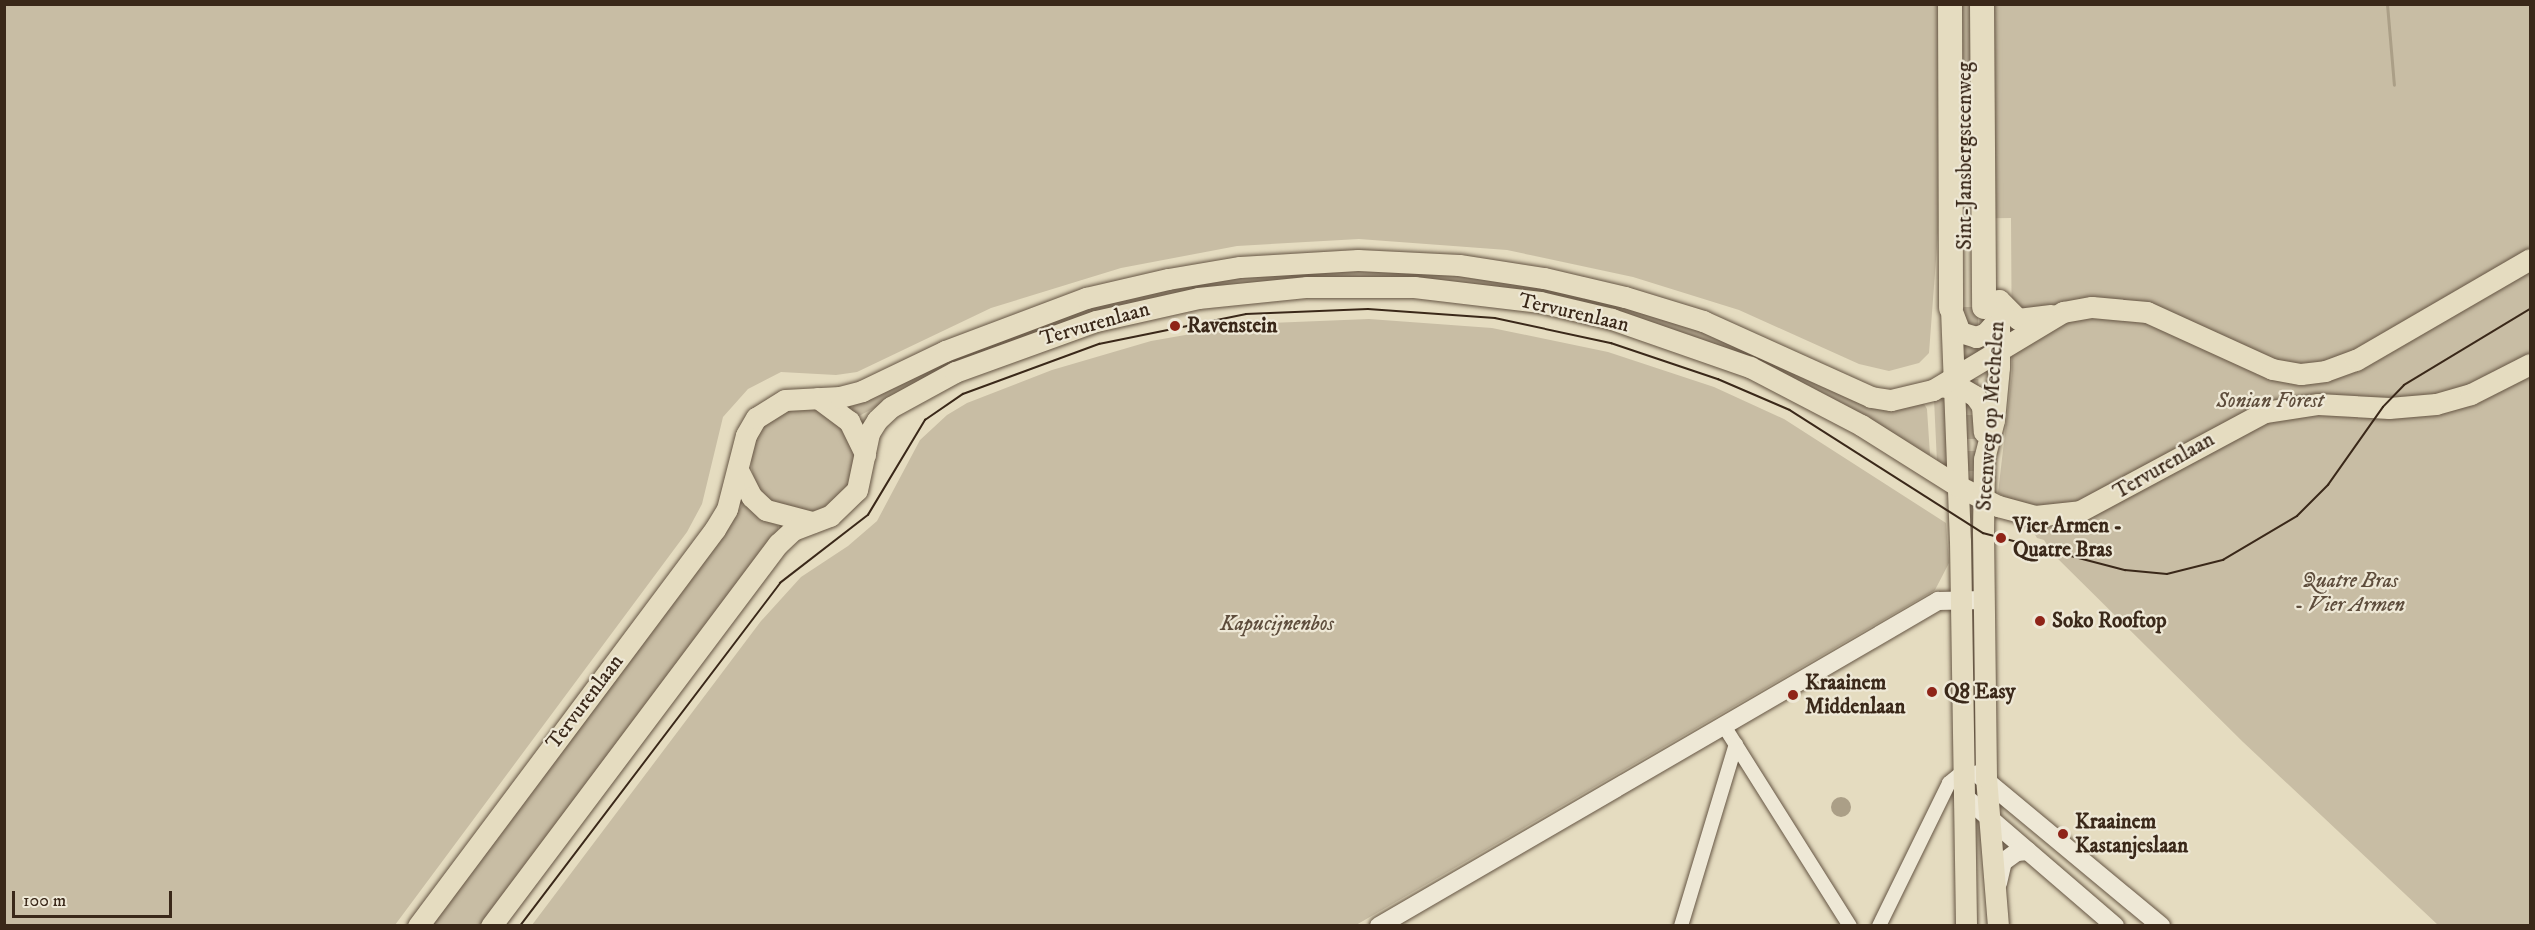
<!DOCTYPE html>
<html>
<head>
<meta charset="utf-8">
<style>
	body { margin:0 }
	#map { position:relative; width:2535px; height:930px; overflow:hidden; background:#e5dcc0; font-family:"IM FELL DW Pica",serif }
	div>[style] { position:absolute }
	.green>* { inset:0; background:#c8bda4 }
	.round { border-radius:50% }
	.water>* { inset:0; background:#ab9f87 }
	.stream>* { height:3px; margin:-1.5px; padding:0 1.5px; transform-origin:1.5px; border-radius:1.5px; background:#ab9f87 }
	.highway-tunnel>* { height:24px; margin-top:-12px; transform-origin:0; background:repeating-linear-gradient(90deg,#c3b89f 0 24px,transparent 0 36px) }
	.roads { filter:drop-shadow(0 0 2px #655543) drop-shadow(0 0 2px #655543) }
	.street>* { height:14px; margin:-7px; padding:0 7px; transform-origin:7px; border-radius:7px; background:#eee8d6 }
	.secondary>* { height:18px; margin:-9px; padding:0 9px; transform-origin:9px; border-radius:9px; background:#eee8d6 }
	.primary>* { height:21px; margin:-10.5px; padding:0 10.5px; transform-origin:10.5px; border-radius:10.5px; background:#e5dcc0 }
	.highway>* { height:24px; margin:-12px; padding:0 12px; transform-origin:12px; border-radius:12px; background:#e5dcc0 }
	.tram>* { height:1.5px; margin:-0.75px; padding:0 0.75px; transform-origin:0.75px; border-radius:0.75px; background:#3a2819 }
	.dots>* { width:16px; height:16px; translate:-50% -50%; box-sizing:border-box; border:3px solid #eee8d6; border-radius:50% }
	span { translate:-50% -50%; white-space:nowrap; text-align:center; line-height:1.15; -webkit-text-stroke:4.5px #eee8d6; paint-order:stroke }
	.street-label { font-size:21px; color:#3a2819 }
	.poi-label { font-size:21px; color:#3a2819; font-weight:700 }
	.left { translate:0 -50%; text-align:left }
	.park-label { font-size:21px; color:#5e4d3c; font-style:italic }
	.frame { position:absolute; inset:0; border:6px solid #3a2819; pointer-events:none }
	.scale { position:absolute; left:12px; top:891px; width:160px; height:27px; box-sizing:border-box; border:3px solid #3a2819; border-top:0; padding-left:8px; font-size:18px; line-height:21px; white-space:nowrap; color:#3a2819; -webkit-text-stroke:4px #eee8d6; paint-order:stroke }
</style>
</head>
<body>
<div id="map">
	<div class="green">
		<i style="clip-path:polygon(5px 5px,2530px 5px,2530px 925px,2438px 925px,2243px 742px,2054px 555px,2044px 540px,2037px 538px,2016px 503px,1998px 493px,2012px 373px,2011px 218px,1939px 219px,1929px 353px,1919px 363px,1889px 371px,1859px 364px,1739px 310px,1633px 277px,1507px 250px,1359px 239px,1237px 246px,1121px 268px,991px 308px,857px 372px,836px 375px,781px 372px,748px 389px,723px 417px,702px 504px,687px 532px,395px 925px,5px 926px)"></i>
		<i style="clip-path:polygon(1390px 267px,1541px 285px,1694px 326px,1761px 354px,1923px 402px,1927px 409px,1930px 455px,1925px 457px,1593px 307px,1229px 287px,902px 393px,859px 416px,851px 411px,853px 406px,929px 366px,1105px 300px,1250px 273px)"></i>
		<i style="clip-path:polygon(1369px 319px,1492px 328px,1608px 352px,1714px 387px,1784px 419px,1946px 523px,1949px 563px,1935px 590px,1356px 925px,532px 925px,761px 621px,801px 577px,848px 546px,877px 521px,920px 440px,947px 415px,967px 403px,1052px 370px,1151px 341px,1248px 324px)"></i>
		<i style="clip-path:polygon(1941px 396px,1945px 403px,1947px 465px,1942px 467px,1937px 463px,1934px 399px)"></i>
		<i class="round" style="left:751px;top:408px;width:104px;height:104px"></i>
		<i style="clip-path:polygon(744px 503px,778px 526px,778px 530px,483px 925px,428px 926px)"></i>
	</div>
	<div class="water">
		<i class="round" style="left:1831px;top:797px;width:20px;height:20px"></i>
	</div>
	<div class="stream">
		<i style="left:2387px;top:4px;width:81px;rotate:85.1deg"></i>
	</div>
	<div class="highway-tunnel">
		<i style="left:1966px;top:307px;width:164px;rotate:89.7deg"></i>
	</div>
	<div class="roads">
		<div class="street">
			<i style="left:1724px;top:726px;width:236px;rotate:57.8deg"></i>
			<i style="left:1681px;top:926px;width:190px;rotate:-73.2deg"></i>
			<i style="left:1879px;top:926px;width:159px;rotate:-63.9deg"></i>
			<i style="left:1949px;top:783px;width:21px;rotate:-39deg"></i>
		</div>
		<div class="secondary">
			<i style="left:1978px;top:774px;width:238px;rotate:39.7deg"></i>
			<i style="left:1965px;top:797px;width:198px;rotate:40.7deg"></i>
			<i style="left:1998px;top:883px;width:22px;rotate:-77deg"></i>
			<i style="left:2003px;top:862px;width:17px;rotate:-36deg"></i>
			<i style="left:2017px;top:852px;width:11px;rotate:-5deg"></i>
			<i style="left:1379px;top:926px;width:647px;rotate:-30.17deg"></i>
			<i style="left:1938px;top:601px;width:46px;rotate:-1.2deg"></i>
		</div>
		<div class="primary">
			<i style="left:1999px;top:300px;width:27px;rotate:45deg"></i>
			<i style="left:2018px;top:319px;width:33px;rotate:-7deg"></i>
			<i style="left:1951px;top:308px;width:233px;rotate:87.8deg"></i>
			<i style="left:1960px;top:541px;width:385px;rotate:89.1deg"></i>
			<i style="left:1953px;top:314px;width:19px;rotate:69deg"></i>
			<i style="left:1960px;top:332px;width:17px;rotate:17deg"></i>
			<i style="left:1976px;top:337px;width:11px;rotate:-22deg"></i>
			<i style="left:1986px;top:333px;width:20px;rotate:-49deg"></i>
			<i style="left:1945px;top:387px;width:11px;rotate:-10deg"></i>
			<i style="left:1956px;top:385px;width:22px;rotate:30deg"></i>
			<i style="left:1975px;top:396px;width:12px;rotate:55deg"></i>
			<i style="left:1982px;top:406px;width:26px;rotate:86deg"></i>
			<i style="left:818px;top:398px;width:39px;rotate:37deg"></i>
			<i style="left:849px;top:421px;width:37px;rotate:64deg"></i>
			<i style="left:739px;top:472px;width:28px;rotate:63deg"></i>
			<i style="left:752px;top:497px;width:19px;rotate:43deg"></i>
			<i style="left:766px;top:510px;width:48px;rotate:14.6deg"></i>
			<i style="left:418px;top:926px;width:496px;rotate:-53.2deg"></i>
			<i style="left:715px;top:529px;width:23px;rotate:-59deg"></i>
			<i style="left:727px;top:509px;width:76px;rotate:-75.6deg"></i>
			<i style="left:746px;top:435px;width:20px;rotate:-60deg"></i>
			<i style="left:756px;top:418px;width:34px;rotate:-32deg"></i>
			<i style="left:785px;top:400px;width:55px;rotate:-3.1deg"></i>
			<i style="left:840px;top:397px;width:23px;rotate:-15deg"></i>
			<i style="left:862px;top:391px;width:92px;rotate:-25.7deg"></i>
			<i style="left:945px;top:351px;width:151px;rotate:-20.6deg"></i>
			<i style="left:1086px;top:298px;width:84px;rotate:-13deg"></i>
			<i style="left:1168px;top:279px;width:73px;rotate:-9.5deg"></i>
			<i style="left:1240px;top:267px;width:118px;rotate:-3.4deg"></i>
			<i style="left:1358px;top:260px;width:101px;rotate:2.8deg"></i>
			<i style="left:1459px;top:265px;width:86px;rotate:8.7deg"></i>
			<i style="left:1544px;top:278px;width:83px;rotate:13.2deg"></i>
			<i style="left:1625px;top:297px;width:82px;rotate:17.1deg"></i>
			<i style="left:1703px;top:321px;width:184px;rotate:24.3deg"></i>
			<i style="left:1871px;top:397px;width:20px;rotate:9deg"></i>
			<i style="left:1891px;top:400px;width:43px;rotate:-13.4deg"></i>
			<i style="left:1933px;top:390px;width:152px;rotate:-31deg"></i>
			<i style="left:2063px;top:312px;width:29px;rotate:-10deg"></i>
			<i style="left:2092px;top:307px;width:55px;rotate:5.2deg"></i>
			<i style="left:2147px;top:312px;width:137px;rotate:24.5deg"></i>
			<i style="left:2272px;top:369px;width:29px;rotate:10deg"></i>
			<i style="left:2301px;top:374px;width:24px;rotate:-7deg"></i>
			<i style="left:2325px;top:371px;width:33px;rotate:-20deg"></i>
			<i style="left:2356px;top:360px;width:201px;rotate:-30.1deg"></i>
			<i style="left:491px;top:926px;width:478px;rotate:-53.1deg"></i>
			<i style="left:778px;top:544px;width:21px;rotate:-43deg"></i>
			<i style="left:793px;top:530px;width:40px;rotate:-21deg"></i>
			<i style="left:830px;top:516px;width:37px;rotate:-44deg"></i>
			<i style="left:857px;top:490px;width:58px;rotate:-78.1deg"></i>
			<i style="left:869px;top:433px;width:15px;rotate:-58deg"></i>
			<i style="left:877px;top:420px;width:19px;rotate:-43deg"></i>
			<i style="left:891px;top:407px;width:73px;rotate:-28.7deg"></i>
			<i style="left:955px;top:372px;width:150px;rotate:-19.9deg"></i>
			<i style="left:1096px;top:321px;width:105px;rotate:-12.7deg"></i>
			<i style="left:1198px;top:298px;width:110px;rotate:-5.8deg"></i>
			<i style="left:1307px;top:287px;width:107px"></i>
			<i style="left:1414px;top:287px;width:127px;rotate:6.8deg"></i>
			<i style="left:1540px;top:302px;width:74px;rotate:13.3deg"></i>
			<i style="left:1612px;top:319px;width:146px;rotate:19.2deg"></i>
			<i style="left:1750px;top:367px;width:125px;rotate:27.6deg"></i>
			<i style="left:1861px;top:425px;width:115px;rotate:32.2deg"></i>
			<i style="left:1958px;top:486px;width:45px;rotate:26.6deg"></i>
			<i style="left:1998px;top:506px;width:38px;rotate:15deg"></i>
			<i style="left:2035px;top:516px;width:45px;rotate:-6.3deg"></i>
			<i style="left:2080px;top:511px;width:210px;rotate:-28.2deg"></i>
			<i style="left:2265px;top:412px;width:54px;rotate:-8.6deg"></i>
			<i style="left:2318px;top:404px;width:71px;rotate:3.2deg"></i>
			<i style="left:2389px;top:408px;width:47px;rotate:-4.9deg"></i>
			<i style="left:2436px;top:404px;width:36px;rotate:-16deg"></i>
			<i style="left:2471px;top:394px;width:66px;rotate:-27deg"></i>
			<i style="left:1998px;top:926px;width:149px;rotate:-94.6deg"></i>
			<i style="left:1986px;top:777px;width:244px;rotate:-90.7deg"></i>
			<i style="left:1983px;top:533px;width:74px;rotate:-89.2deg"></i>
			<i style="left:1984px;top:459px;width:40px;rotate:-75.6deg"></i>
			<i style="left:1994px;top:420px;width:53px;rotate:-84.6deg"></i>
			<i style="left:1999px;top:367px;width:67px;rotate:-90deg"></i>
		</div>
		<div class="highway">
			<i style="left:1950px;top:4px;width:304px;rotate:89.8deg"></i>
			<i style="left:1982px;top:4px;width:303px;rotate:89.6deg"></i>
		</div>
	</div>
	<div class="tram">
		<i style="left:520px;top:926px;width:430px;rotate:-52.8deg"></i>
		<i style="left:780px;top:583px;width:111px;rotate:-37.7deg"></i>
		<i style="left:868px;top:515px;width:111px;rotate:-59deg"></i>
		<i style="left:925px;top:420px;width:46px;rotate:-34.4deg"></i>
		<i style="left:963px;top:394px;width:145px;rotate:-20.2deg"></i>
		<i style="left:1099px;top:344px;width:150px;rotate:-11.5deg"></i>
		<i style="left:1246px;top:314px;width:122px;rotate:-2.3deg"></i>
		<i style="left:1368px;top:309px;width:127px;rotate:4.1deg"></i>
		<i style="left:1495px;top:318px;width:119px;rotate:12.2deg"></i>
		<i style="left:1611px;top:343px;width:113px;rotate:18.6deg"></i>
		<i style="left:1718px;top:379px;width:78px;rotate:23.3deg"></i>
		<i style="left:1790px;top:410px;width:229px;rotate:32.5deg"></i>
		<i style="left:1983px;top:533px;width:147px;rotate:14.6deg"></i>
		<i style="left:2125px;top:570px;width:42px;rotate:5.4deg"></i>
		<i style="left:2167px;top:574px;width:58px;rotate:-14deg"></i>
		<i style="left:2223px;top:560px;width:86px;rotate:-30.7deg"></i>
		<i style="left:2297px;top:516px;width:44px;rotate:-45deg"></i>
		<i style="left:2328px;top:485px;width:95px;rotate:-54.8deg"></i>
		<i style="left:2383px;top:407px;width:30px;rotate:-46deg"></i>
		<i style="left:2404px;top:385px;width:147px;rotate:-31.1deg"></i>
	</div>
	<div class="dots">
		<i style="left:1175px;top:326px;background:#8f2418"></i>
		<i style="left:2001px;top:538px;background:#8f2418"></i>
		<i style="left:2040px;top:621px;background:#8f2418"></i>
		<i style="left:1932px;top:692px;background:#8f2418"></i>
		<i style="left:1793px;top:695px;background:#8f2418"></i>
		<i style="left:2063px;top:834px;background:#8f2418"></i>
	</div>
	<div class="street-label">
		<span style="left:1965px;top:156px;rotate:-90deg">Sint-Jansbergsteenweg</span>
		<span style="left:1574px;top:313px;rotate:13deg">Tervurenlaan</span>
		<span style="left:1095px;top:324px;rotate:-16deg">Tervurenlaan</span>
		<span style="left:1991px;top:416px;rotate:-86deg">Steenweg op Mechelen</span>
		<span style="left:2164px;top:466px;rotate:-30deg">Tervurenlaan</span>
		<span style="left:585px;top:702px;rotate:-53deg">Tervurenlaan</span>
	</div>
	<div class="poi-label">
		<span class="left" style="left:1187px;top:326px">Ravenstein</span>
		<span class="left" style="left:2013px;top:538px">Vier Armen -<br>Quatre Bras</span>
		<span class="left" style="left:2052px;top:621px">Soko Rooftop</span>
		<span class="left" style="left:1805px;top:695px">Kraainem<br>Middenlaan</span>
		<span class="left" style="left:1944px;top:692px">Q8 Easy</span>
		<span class="left" style="left:2075px;top:834px">Kraainem<br>Kastanjeslaan</span>
	</div>
	<div class="park-label">
		<span style="left:2270px;top:401px">Sonian Forest</span>
		<span style="left:2350px;top:593px">Quatre Bras<br>- Vier Armen</span>
		<span style="left:1277px;top:624px">Kapucijnenbos</span>
	</div>
	<div class="frame"></div>
	<div class="scale">100 m</div>
</div>
</body>
</html>
